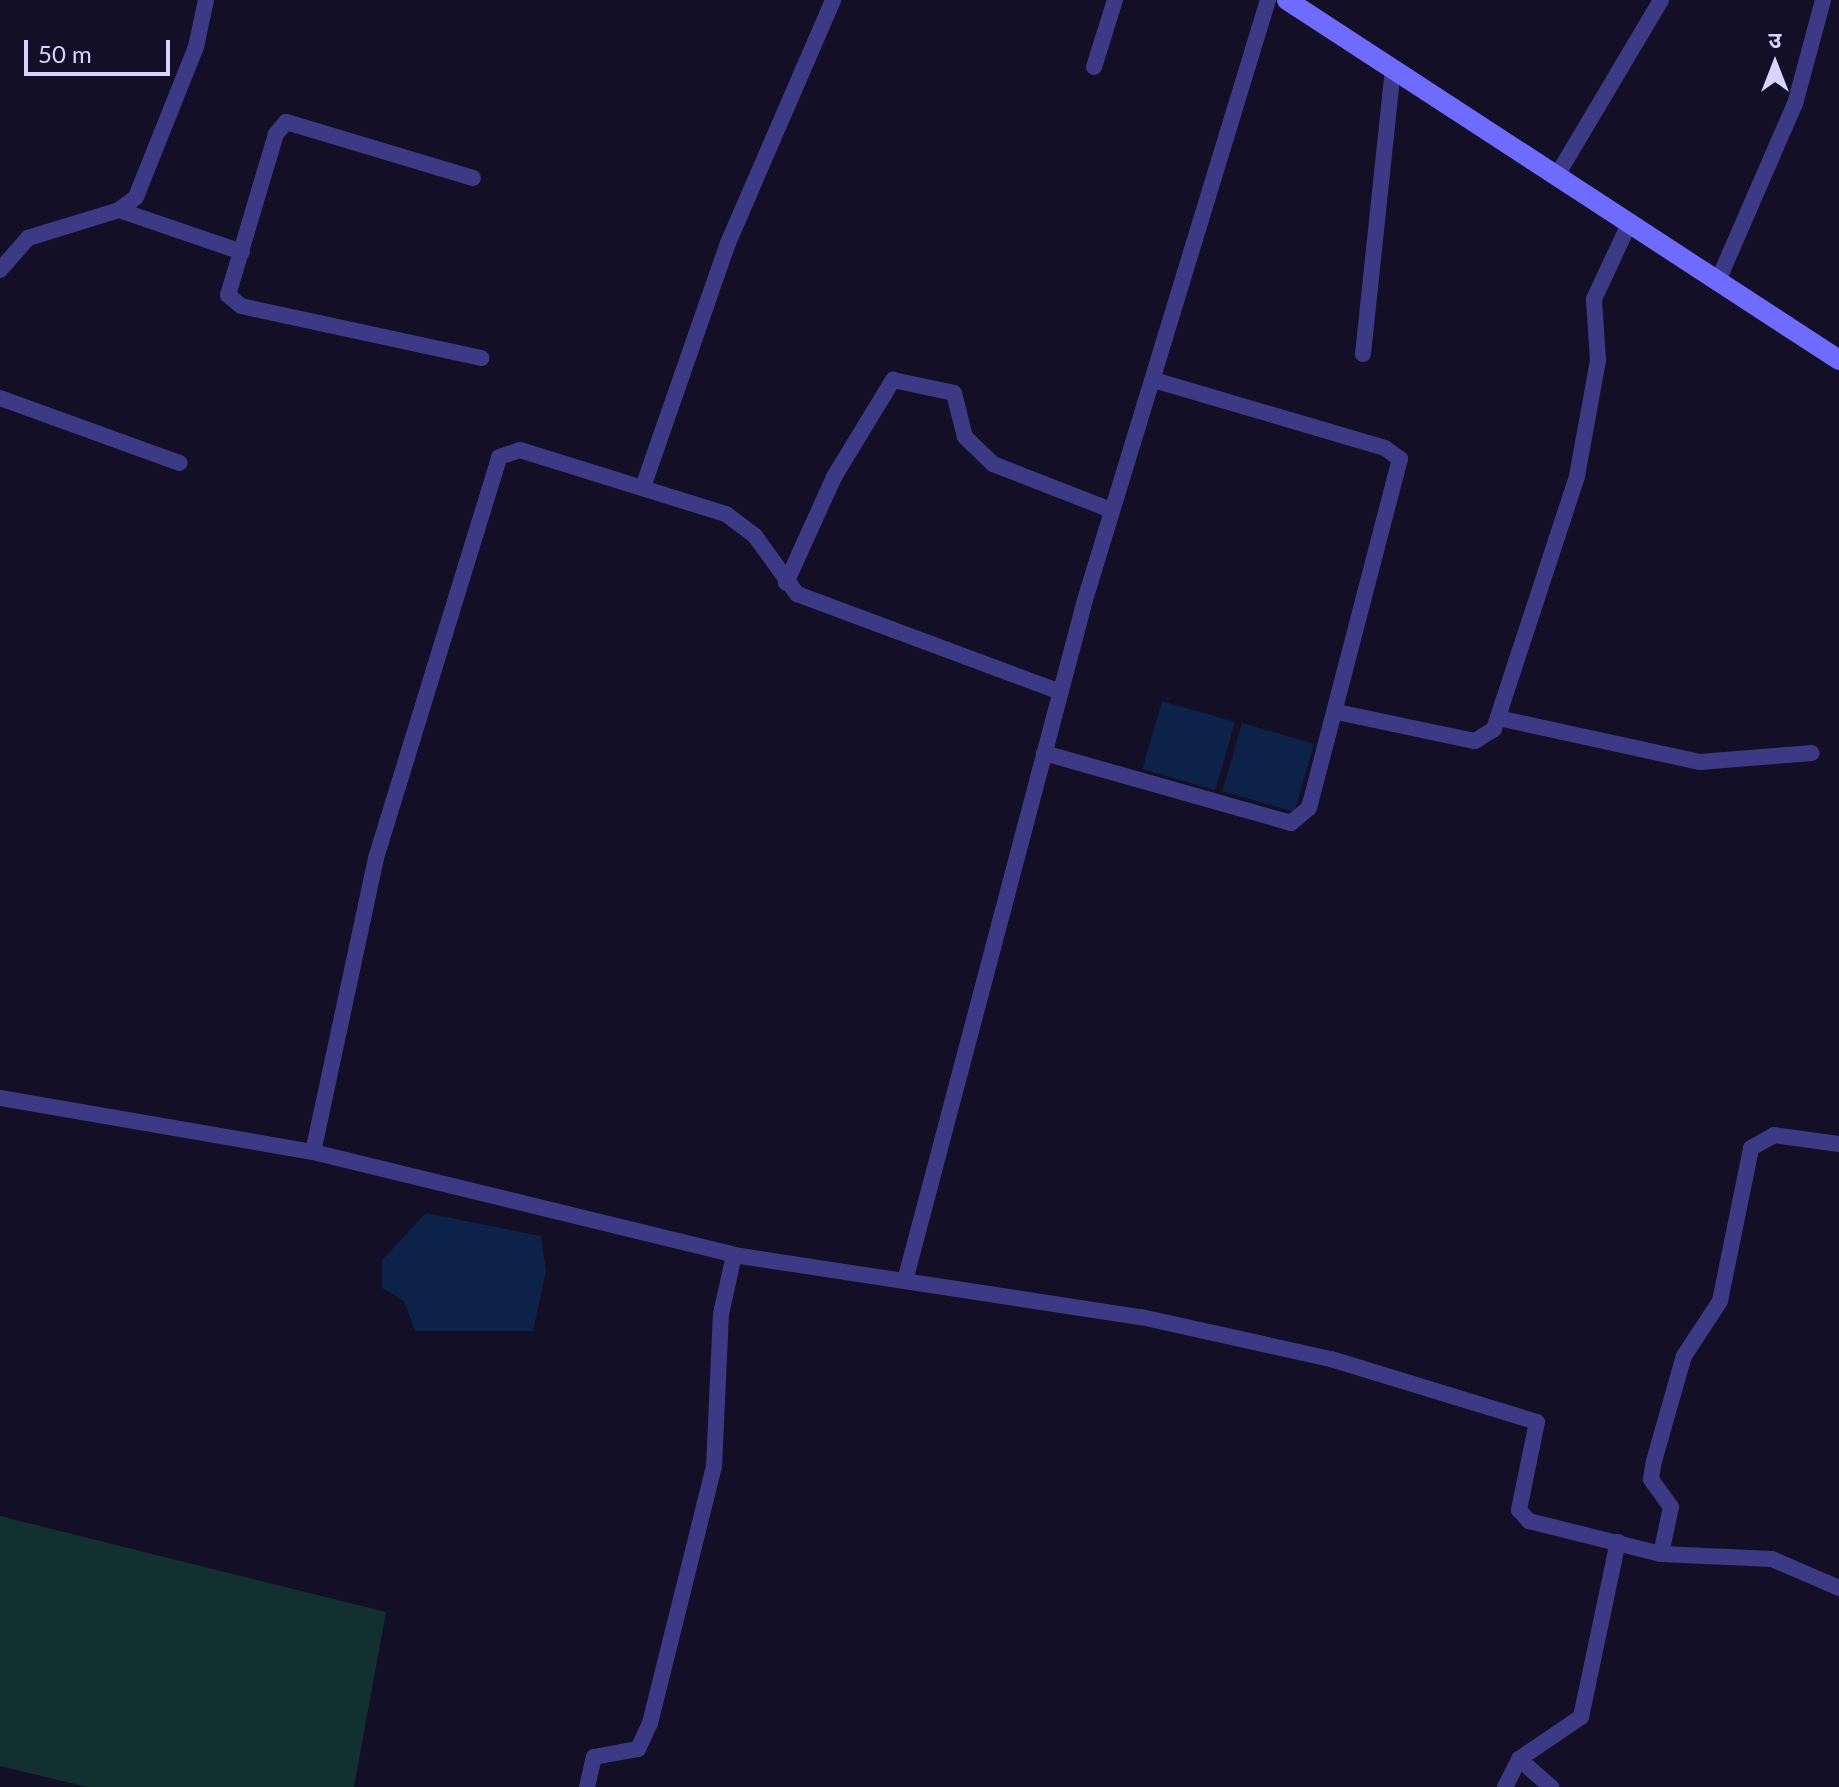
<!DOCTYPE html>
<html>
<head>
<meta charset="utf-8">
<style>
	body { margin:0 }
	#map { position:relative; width:1839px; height:1787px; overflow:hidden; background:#130f26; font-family:Lato,"Noto Sans Devanagari",sans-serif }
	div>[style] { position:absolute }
	.green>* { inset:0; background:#12302f }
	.water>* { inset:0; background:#0c2248; transform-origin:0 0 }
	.street>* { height:16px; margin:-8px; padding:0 8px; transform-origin:8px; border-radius:8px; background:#3d3a85 }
	.secondary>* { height:20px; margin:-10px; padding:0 10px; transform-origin:10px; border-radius:10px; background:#6f6bff }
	span { translate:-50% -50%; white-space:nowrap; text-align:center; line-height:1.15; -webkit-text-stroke:6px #130f26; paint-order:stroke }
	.north { position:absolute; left:1735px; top:24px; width:80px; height:80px; -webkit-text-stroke:6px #130f26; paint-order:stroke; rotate:0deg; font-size:22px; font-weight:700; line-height:32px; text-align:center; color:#d9d4ff }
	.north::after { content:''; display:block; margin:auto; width:28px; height:36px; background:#d9d4ff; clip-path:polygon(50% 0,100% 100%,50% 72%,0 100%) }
	.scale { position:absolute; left:24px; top:40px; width:146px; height:36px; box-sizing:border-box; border:4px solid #d9d4ff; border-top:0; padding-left:10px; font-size:24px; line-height:28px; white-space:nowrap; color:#d9d4ff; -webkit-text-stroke:6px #130f26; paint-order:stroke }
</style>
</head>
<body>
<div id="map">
	<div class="green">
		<i style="clip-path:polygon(0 1516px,386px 1612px,354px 1787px,87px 1787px,0 1766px)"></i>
	</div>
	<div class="water">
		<i style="left:1162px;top:701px;width:76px;height:71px;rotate:16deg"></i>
		<i style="left:1242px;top:723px;width:75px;height:71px;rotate:16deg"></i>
		<i style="clip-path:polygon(426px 1213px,541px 1236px,546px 1271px,533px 1331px,415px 1331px,404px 1301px,382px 1288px,382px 1260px)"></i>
	</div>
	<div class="street">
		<i style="left:1094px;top:67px;width:70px;rotate:-72.6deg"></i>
		<i style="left:1556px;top:177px;width:206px;rotate:-59.3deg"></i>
		<i style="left:473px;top:178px;width:195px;rotate:-163.3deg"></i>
		<i style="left:286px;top:122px;width:16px;rotate:130deg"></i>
		<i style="left:276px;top:134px;width:168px;rotate:106.6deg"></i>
		<i style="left:228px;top:295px;width:17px;rotate:40deg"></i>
		<i style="left:241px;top:306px;width:246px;rotate:12.2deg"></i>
		<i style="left:119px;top:210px;width:130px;rotate:18.9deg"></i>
		<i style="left:0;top:270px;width:43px;rotate:-48.8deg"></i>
		<i style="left:28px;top:238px;width:95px;rotate:-17.1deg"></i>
		<i style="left:119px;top:210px;width:21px;rotate:-37deg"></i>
		<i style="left:136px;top:197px;width:162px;rotate:-68.2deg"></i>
		<i style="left:196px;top:47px;width:48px;rotate:-78deg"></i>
		<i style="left:1717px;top:283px;width:195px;rotate:-66.5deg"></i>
		<i style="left:1795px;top:104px;width:108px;rotate:-74.9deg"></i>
		<i style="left:1363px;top:354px;width:287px;rotate:-84deg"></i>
		<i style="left:0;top:398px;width:191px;rotate:19.9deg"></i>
		<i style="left:643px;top:487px;width:258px;rotate:-70.8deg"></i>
		<i style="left:728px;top:243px;width:265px;rotate:-66.6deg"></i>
		<i style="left:786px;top:583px;width:116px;rotate:-65.6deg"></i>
		<i style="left:834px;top:477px;width:114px;rotate:-58.7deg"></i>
		<i style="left:893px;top:380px;width:62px;rotate:12deg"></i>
		<i style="left:954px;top:393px;width:45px;rotate:76deg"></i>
		<i style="left:965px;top:437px;width:39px;rotate:44deg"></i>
		<i style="left:993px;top:464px;width:127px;rotate:21.3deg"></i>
		<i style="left:1337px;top:712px;width:141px;rotate:11.9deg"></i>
		<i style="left:1475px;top:741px;width:22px;rotate:-32deg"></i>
		<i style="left:1494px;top:729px;width:266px;rotate:-71.8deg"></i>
		<i style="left:1577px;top:476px;width:118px;rotate:-79.7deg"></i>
		<i style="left:1598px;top:360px;width:61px;rotate:-93.8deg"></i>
		<i style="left:1594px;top:299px;width:81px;rotate:-65deg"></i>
		<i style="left:1498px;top:718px;width:207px;rotate:12.3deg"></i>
		<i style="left:1700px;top:762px;width:112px;rotate:-4.6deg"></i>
		<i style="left:1044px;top:753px;width:257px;rotate:15.8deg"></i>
		<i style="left:1291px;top:823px;width:23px;rotate:-40deg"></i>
		<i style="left:1309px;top:808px;width:361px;rotate:-75.4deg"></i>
		<i style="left:1400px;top:459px;width:19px;rotate:-144deg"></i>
		<i style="left:1385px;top:448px;width:241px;rotate:-163.6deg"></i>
		<i style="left:0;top:1098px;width:318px;rotate:9.8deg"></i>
		<i style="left:313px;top:1152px;width:433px;rotate:13.7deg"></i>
		<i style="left:734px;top:1255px;width:412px;rotate:8.7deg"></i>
		<i style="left:1141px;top:1317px;width:195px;rotate:12.5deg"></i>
		<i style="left:1331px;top:1359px;width:215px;rotate:17deg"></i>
		<i style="left:1537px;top:1422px;width:90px;rotate:101.6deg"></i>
		<i style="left:1519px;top:1510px;width:15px;rotate:48deg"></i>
		<i style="left:1529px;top:1521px;width:136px;rotate:14deg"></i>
		<i style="left:1661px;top:1554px;width:111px;rotate:2.6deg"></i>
		<i style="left:1772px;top:1559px;width:73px;rotate:23.4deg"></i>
		<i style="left:313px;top:1152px;width:301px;rotate:-77.9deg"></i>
		<i style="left:376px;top:858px;width:419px;rotate:-72.9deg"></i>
		<i style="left:499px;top:457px;width:22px;rotate:-18deg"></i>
		<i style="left:520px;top:450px;width:216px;rotate:17.3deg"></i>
		<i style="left:726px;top:514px;width:36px;rotate:37deg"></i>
		<i style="left:755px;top:536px;width:72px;rotate:54.1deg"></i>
		<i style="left:797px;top:594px;width:281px;rotate:20.4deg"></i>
		<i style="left:906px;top:1277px;width:700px;rotate:-75.19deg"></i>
		<i style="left:1085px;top:600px;width:627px;rotate:-73.04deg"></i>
		<i style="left:1661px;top:1554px;width:48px;rotate:-78deg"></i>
		<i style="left:1671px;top:1507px;width:34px;rotate:-126deg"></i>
		<i style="left:1651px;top:1479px;width:18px;rotate:-81deg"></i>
		<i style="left:1654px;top:1461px;width:109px;rotate:-74.1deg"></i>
		<i style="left:1684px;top:1356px;width:66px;rotate:-56.8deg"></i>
		<i style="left:1720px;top:1301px;width:156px;rotate:-78.5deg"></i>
		<i style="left:1751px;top:1148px;width:26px;rotate:-29deg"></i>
		<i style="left:1774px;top:1135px;width:66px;rotate:7.9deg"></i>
		<i style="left:1519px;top:1759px;width:43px;rotate:41.2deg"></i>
		<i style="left:587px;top:1787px;width:31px;rotate:-77deg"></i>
		<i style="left:594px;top:1757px;width:45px;rotate:-10.3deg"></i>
		<i style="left:638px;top:1749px;width:29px;rotate:-65deg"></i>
		<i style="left:650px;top:1723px;width:264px;rotate:-76deg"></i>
		<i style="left:714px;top:1467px;width:153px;rotate:-87.4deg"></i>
		<i style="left:721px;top:1314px;width:60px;rotate:-77.6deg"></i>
		<i style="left:1505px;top:1787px;width:31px;rotate:-63deg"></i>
		<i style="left:1519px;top:1759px;width:75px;rotate:-34.1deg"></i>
		<i style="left:1581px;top:1717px;width:179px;rotate:-78.1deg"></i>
	</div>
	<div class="secondary">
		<i style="left:1287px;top:0;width:659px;rotate:33.11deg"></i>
	</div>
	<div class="north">उ</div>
	<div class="scale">50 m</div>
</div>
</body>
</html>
